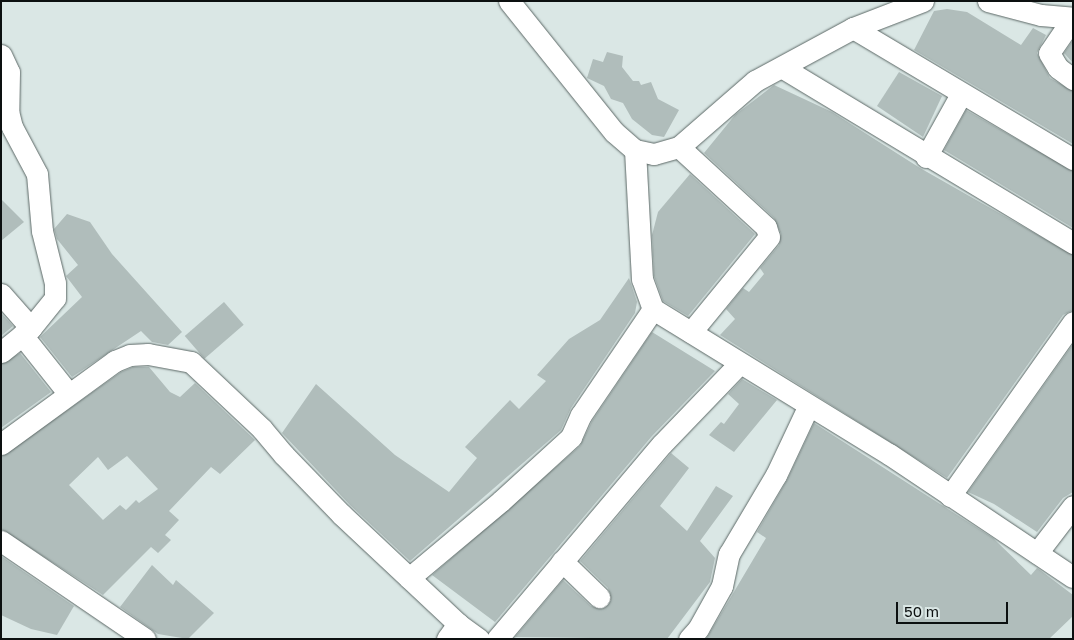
<!DOCTYPE html>
<html>
<head>
<meta charset="utf-8">
<style>
	body { margin:0 }
	#map { position:relative; width:1074px; height:640px; overflow:hidden; background:#dae7e5; font-family:"Golos Text",sans-serif }
	div>[style] { position:absolute }
	.building>* { inset:0; background:#b0bdbb; transform-origin:0 0 }
	.roads { filter:drop-shadow(0 0 1px #5c6866) drop-shadow(0 0 1px #5c6866) }
	.minor>* { height:21px; margin:-10.5px; padding:0 10.5px; transform-origin:10.5px; border-radius:10.5px; background:#fff }
	span { translate:-50% -50%; white-space:nowrap; text-align:center; line-height:1.15; -webkit-text-stroke:5px #dae7e5; paint-order:stroke }
	.frame { position:absolute; inset:0; border:2px solid #0c1010; pointer-events:none }
	.scale { position:absolute; left:896px; top:602px; width:112px; height:22px; box-sizing:border-box; border:2px solid #0c1010; border-top:0; padding-left:6px; font-size:15px; line-height:18px; white-space:nowrap; color:#0c1010; -webkit-text-stroke:4px #dae7e5; paint-order:stroke }
</style>
</head>
<body>
<div id="map">
	<div class="building">
		<i style="clip-path:polygon(947px 9px,967px 12px,1021px 45px,1033px 28px,1046px 35px,1037px 53px,1050px 78px,1073px 91px,1073px 144px,914px 50px,934px 11px)"></i>
		<i style="clip-path:polygon(1073px 40px,1073px 63px,1064px 53px)"></i>
		<i style="clip-path:polygon(607px 52px,623px 56px,622px 67px,633px 81px,639px 81px,641px 85px,651px 82px,658px 99px,679px 110px,664px 137px,652px 135px,632px 119px,623px 103px,611px 99px,604px 86px,587px 78px,593px 59px,603px 62px)"></i>
		<i style="clip-path:polygon(899px 72px,942px 96px,923px 137px,877px 106px)"></i>
		<i style="clip-path:polygon(774px 85px,832px 112px,920px 168px,1073px 255px,1073px 310px,1063px 315px,947px 478px,720px 335px,735px 319px,726px 309px,743px 288px,749px 292px,764px 274px,760px 268px,779px 245px,781px 234px,774px 218px,704px 153px,735px 115px)"></i>
		<i style="clip-path:polygon(966px 110px,1073px 171px,1073px 228px,944px 150px)"></i>
		<i style="clip-path:polygon(690px 174px,755px 234px,688px 316px,663px 301px,654px 276px,652px 235px,658px 212px)"></i>
		<i style="clip-path:polygon(1px 199px,24px 222px,1px 241px)"></i>
		<i style="clip-path:polygon(67px 214px,90px 222px,112px 254px,182px 332px,168px 345px,152px 342px,141px 331px,72px 377px,40px 337px,82px 297px,66px 276px,78px 265px,57px 239px,54px 229px)"></i>
		<i style="clip-path:polygon(629px 278px,637px 302px,635px 313px,571px 408px,561px 430px,410px 561px,350px 505px,282px 433px,316px 384px,395px 455px,449px 492px,477px 458px,465px 447px,510px 400px,519px 409px,546px 381px,537px 375px,569px 339px,600px 320px)"></i>
		<i style="left:224px;top:302px;width:30px;height:52px;rotate:49deg"></i>
		<i style="clip-path:polygon(1px 313px,13px 326px,1px 336px)"></i>
		<i style="clip-path:polygon(652px 332px,715px 371px,652px 436px,495px 622px,432px 575px,580px 446px,592px 421px)"></i>
		<i style="clip-path:polygon(1073px 344px,1073px 492px,1063px 498px,1037px 532px,994px 504px,968px 492px)"></i>
		<i style="clip-path:polygon(20px 353px,51px 392px,1px 428px,1px 364px)"></i>
		<i style="clip-path:polygon(evenodd,133px 367px,149px 367px,170px 392px,180px 397px,195px 383px,255px 440px,220px 474px,211px 467px,169px 511px,179px 520px,165px 535px,171px 540px,158px 553px,151px 547px,103px 595px,1px 529px,1px 457px,121px 372px,133px 367px,127px 456px,158px 489px,139px 503px,136px 500px,126px 510px,120px 505px,103px 520px,69px 485px,98px 457px,108px 470px,127px 456px)"></i>
		<i style="clip-path:polygon(742px 379px,777px 400px,734px 452px,709px 435px,721px 422px,724px 424px,739px 404px,728px 394px)"></i>
		<i style="clip-path:polygon(814px 423px,993px 538px,1031px 575px,1037px 568px,1040px 570px,1073px 595px,1073px 616px,1049px 639px,706px 639px,766px 538px,757px 532px,787px 480px)"></i>
		<i style="clip-path:polygon(671px 453px,689px 468px,660px 506px,687px 531px,716px 486px,733px 496px,700px 541px,715px 558px,710px 582px,667px 639px,515px 637px,563px 580px,591px 606px,602px 609px,608px 605px,611px 600px,608px 588px,580px 561px)"></i>
		<i style="clip-path:polygon(1px 556px,74px 606px,57px 635px,31px 629px,1px 615px)"></i>
		<i style="clip-path:polygon(152px 565px,173px 585px,176px 580px,214px 613px,188px 639px,158px 634px,120px 607px)"></i>
	</div>
	<div class="roads">
		<div class="minor">
			<i style="left:509px;top:1px;width:168px;rotate:51.3deg"></i>
			<i style="left:614px;top:132px;width:28px;rotate:41deg"></i>
			<i style="left:635px;top:150px;width:19px;rotate:12deg"></i>
			<i style="left:654px;top:154px;width:26px;rotate:-16deg"></i>
			<i style="left:679px;top:147px;width:101px;rotate:-41deg"></i>
			<i style="left:755px;top:81px;width:111px;rotate:-28.4deg"></i>
			<i style="left:853px;top:28px;width:75px;rotate:-21.1deg"></i>
			<i style="left:988px;top:1px;width:55px;rotate:14.8deg"></i>
			<i style="left:1041px;top:15px;width:32px;rotate:5deg"></i>
			<i style="left:1073px;top:18px;width:42px;rotate:124.4deg"></i>
			<i style="left:1049px;top:53px;width:17px;rotate:59deg"></i>
			<i style="left:1058px;top:68px;width:19px;rotate:36deg"></i>
			<i style="left:853px;top:28px;width:256px;rotate:30.8deg"></i>
			<i style="left:1px;top:55px;width:19px;rotate:65deg"></i>
			<i style="left:9px;top:72px;width:39px;rotate:91deg"></i>
			<i style="left:8px;top:111px;width:16px;rotate:76deg"></i>
			<i style="left:12px;top:127px;width:53px;rotate:62deg"></i>
			<i style="left:37px;top:174px;width:57px;rotate:85deg"></i>
			<i style="left:42px;top:231px;width:54px;rotate:76deg"></i>
			<i style="left:55px;top:283px;width:15px;rotate:90deg"></i>
			<i style="left:55px;top:298px;width:38px;rotate:129deg"></i>
			<i style="left:31px;top:328px;width:38px;rotate:141deg"></i>
			<i style="left:783px;top:68px;width:339px;rotate:31.1deg"></i>
			<i style="left:679px;top:147px;width:118px;rotate:42.6deg"></i>
			<i style="left:766px;top:227px;width:10px;rotate:73deg"></i>
			<i style="left:769px;top:237px;width:123px;rotate:129.4deg"></i>
			<i style="left:635px;top:150px;width:129px;rotate:86.9deg"></i>
			<i style="left:642px;top:279px;width:32px;rotate:70deg"></i>
			<i style="left:653px;top:309px;width:277px;rotate:31.6deg"></i>
			<i style="left:889px;top:454px;width:221px;rotate:33.8deg"></i>
			<i style="left:926px;top:157px;width:72px;rotate:-60.9deg"></i>
			<i style="left:1px;top:294px;width:45px;rotate:48.6deg"></i>
			<i style="left:22px;top:335px;width:75px;rotate:51.5deg"></i>
			<i style="left:1px;top:444px;width:141px;rotate:-36.1deg"></i>
			<i style="left:115px;top:361px;width:16px;rotate:-22deg"></i>
			<i style="left:130px;top:355px;width:18px;rotate:-3deg"></i>
			<i style="left:148px;top:354px;width:44px;rotate:10.5deg"></i>
			<i style="left:191px;top:362px;width:98px;rotate:43.3deg"></i>
			<i style="left:262px;top:429px;width:34px;rotate:50deg"></i>
			<i style="left:284px;top:455px;width:82px;rotate:46deg"></i>
			<i style="left:341px;top:514px;width:161px;rotate:43.2deg"></i>
			<i style="left:950px;top:496px;width:213px;rotate:-54.7deg"></i>
			<i style="left:1px;top:541px;width:174px;rotate:34.2deg"></i>
			<i style="left:1037px;top:553px;width:59px;rotate:-52.5deg"></i>
			<i style="left:562px;top:561px;width:52px;rotate:44.2deg"></i>
			<i style="left:409px;top:578px;width:120px;rotate:-39.9deg"></i>
			<i style="left:501px;top:501px;width:95px;rotate:-42.4deg"></i>
			<i style="left:571px;top:437px;width:24px;rotate:-66deg"></i>
			<i style="left:581px;top:415px;width:128px;rotate:-55.8deg"></i>
			<i style="left:447px;top:639px;width:19px;rotate:-54deg"></i>
			<i style="left:458px;top:624px;width:26px;rotate:36deg"></i>
			<i style="left:497px;top:639px;width:255px;rotate:-49.8deg"></i>
			<i style="left:662px;top:444px;width:112px;rotate:-46.1deg"></i>
			<i style="left:689px;top:639px;width:13px;rotate:-48deg"></i>
			<i style="left:698px;top:629px;width:49px;rotate:-60.8deg"></i>
			<i style="left:722px;top:586px;width:33px;rotate:-78deg"></i>
			<i style="left:729px;top:554px;width:92px;rotate:-59.3deg"></i>
			<i style="left:776px;top:475px;width:75px;rotate:-64.8deg"></i>
		</div>
	</div>
	<div class="frame"></div>
	<div class="scale">50 m</div>
</div>
</body>
</html>
